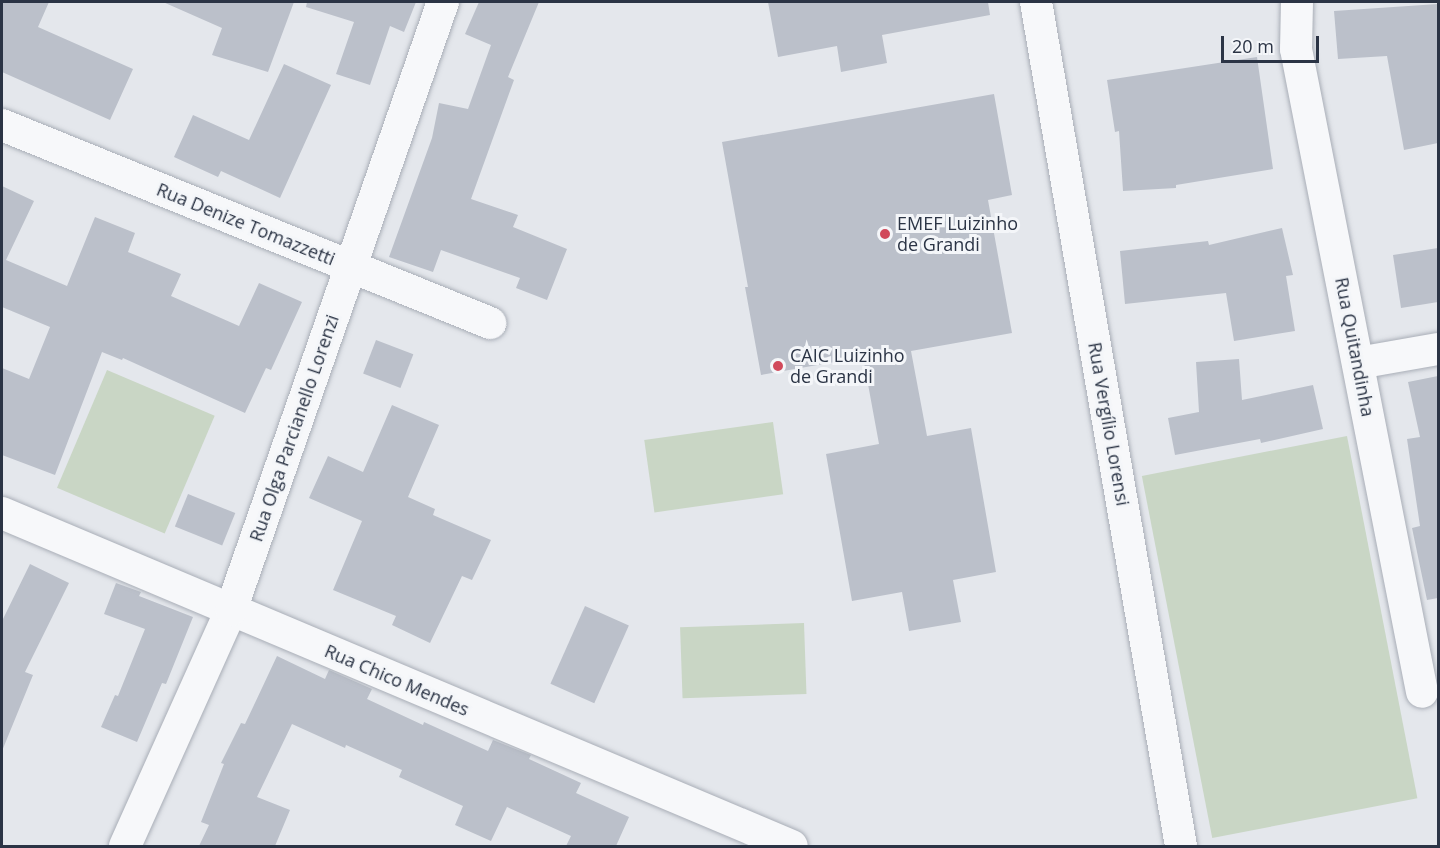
<!DOCTYPE html>
<html>
<head>
<meta charset="utf-8">
<style>
	body { margin:0 }
	#map { position:relative; width:1440px; height:848px; overflow:hidden; background:#e4e7ec; font-family:"Open Sans",sans-serif }
	div>[style] { position:absolute }
	.green>* { inset:0; background:#c9d6c5; transform-origin:0 0 }
	.building>* { inset:0; background:#bbc0ca; transform-origin:0 0 }
	.roads { filter:drop-shadow(0 0 2px #a9aeb7) drop-shadow(0 0 2px #a9aeb7) }
	.street>* { height:32px; margin:-16px; padding:0 16px; transform-origin:16px; border-radius:16px; background:#f7f8fa }
	.dots>* { width:16px; height:16px; translate:-50% -50%; box-sizing:border-box; border:3px solid #f4f6f9; border-radius:50% }
	span { translate:-50% -50%; white-space:nowrap; text-align:center; line-height:1.15; -webkit-text-stroke:6px #f4f6f9; paint-order:stroke }
	.street-label { font-size:18px; color:#2b3445 }
	.poi-label { font-size:18px; color:#2b3445 }
	.left { translate:0 -50%; text-align:left }
	.frame { position:absolute; inset:0; border:3px solid #2b3445; pointer-events:none }
	.scale { position:absolute; left:1221px; top:36px; width:98px; height:27px; box-sizing:border-box; border:3px solid #2b3445; border-top:0; padding-left:8px; font-size:18px; line-height:21px; white-space:nowrap; color:#2b3445; -webkit-text-stroke:4px #f4f6f9; paint-order:stroke }
</style>
</head>
<body>
<div id="map">
	<div class="green">
		<i style="left:107px;top:370px;width:117px;height:128px;rotate:23deg"></i>
		<i style="left:773px;top:422px;width:73px;height:130px;rotate:82deg"></i>
		<i style="left:1347px;top:436px;width:369px;height:209px;rotate:79deg"></i>
		<i style="left:804px;top:623px;width:71px;height:124px;rotate:88deg"></i>
	</div>
	<div class="building">
		<i style="clip-path:polygon(2px 2px,49px 2px,38px 27px,133px 69px,110px 120px,2px 72px)"></i>
		<i style="clip-path:polygon(163px 2px,294px 2px,268px 72px,212px 55px,222px 28px)"></i>
		<i style="clip-path:polygon(307px 2px,416px 2px,404px 32px,390px 26px,370px 85px,336px 74px,354px 22px,306px 7px)"></i>
		<i style="clip-path:polygon(479px 2px,539px 2px,508px 77px,514px 80px,471px 199px,518px 215px,513px 227px,567px 249px,547px 300px,516px 288px,520px 278px,441px 250px,433px 272px,389px 257px,432px 138px,439px 103px,468px 109px,491px 45px,465px 34px)"></i>
		<i style="clip-path:polygon(768px 2px,988px 2px,990px 15px,882px 35px,887px 63px,841px 72px,837px 46px,778px 57px)"></i>
		<i style="clip-path:polygon(1438px 4px,1438px 143px,1404px 150px,1387px 56px,1338px 59px,1334px 11px)"></i>
		<i style="clip-path:polygon(1257px 57px,1273px 169px,1176px 185px,1176px 188px,1123px 191px,1119px 131px,1115px 132px,1107px 80px)"></i>
		<i style="clip-path:polygon(284px 64px,331px 85px,280px 198px,221px 171px,218px 177px,174px 157px,193px 115px,249px 140px)"></i>
		<i style="clip-path:polygon(994px 94px,1012px 195px,988px 200px,1012px 333px,911px 351px,927px 436px,971px 428px,996px 572px,953px 580px,961px 622px,909px 631px,902px 592px,852px 601px,826px 454px,879px 444px,863px 357px,761px 375px,745px 287px,748px 287px,722px 142px)"></i>
		<i style="clip-path:polygon(2px 186px,34px 201px,6px 260px,67px 286px,95px 217px,135px 233px,128px 252px,181px 274px,171px 296px,239px 326px,259px 283px,302px 302px,271px 370px,266px 368px,245px 413px,123px 358px,122px 360px,102px 352px,55px 475px,2px 455px,2px 368px,29px 379px,50px 327px,2px 307px)"></i>
		<i style="clip-path:polygon(1282px 228px,1293px 275px,1286px 276px,1295px 331px,1234px 341px,1226px 293px,1125px 304px,1120px 251px,1208px 241px,1209px 245px)"></i>
		<i style="clip-path:polygon(1438px 248px,1438px 302px,1401px 308px,1393px 255px)"></i>
		<i style="left:376px;top:340px;width:40px;height:36px;rotate:21deg"></i>
		<i style="clip-path:polygon(1239px 359px,1242px 400px,1313px 385px,1323px 429px,1261px 443px,1260px 439px,1175px 455px,1168px 418px,1199px 412px,1196px 362px)"></i>
		<i style="clip-path:polygon(1438px 376px,1438px 598px,1427px 600px,1412px 528px,1420px 526px,1407px 439px,1420px 437px,1408px 382px)"></i>
		<i style="clip-path:polygon(392px 405px,439px 425px,408px 497px,435px 509px,433px 515px,491px 540px,472px 580px,462px 576px,430px 643px,392px 625px,396px 616px,333px 590px,362px 521px,309px 498px,328px 456px,363px 472px)"></i>
		<i style="left:188px;top:494px;width:51px;height:35px;rotate:22deg"></i>
		<i style="clip-path:polygon(30px 564px,69px 583px,25px 672px,33px 675px,2px 751px,2px 621px)"></i>
		<i style="clip-path:polygon(116px 583px,141px 592px,139px 596px,193px 617px,166px 684px,162px 683px,137px 742px,101px 727px,115px 695px,118px 696px,145px 629px,104px 614px)"></i>
		<i style="left:585px;top:606px;width:48px;height:85px;rotate:24deg"></i>
		<i style="clip-path:polygon(277px 656px,325px 679px,329px 670px,372px 689px,367px 699px,423px 725px,424px 722px,488px 751px,493px 740px,531px 755px,529px 759px,581px 783px,576px 793px,629px 817px,616px 846px,566px 846px,571px 836px,507px 807px,491px 841px,455px 825px,463px 806px,399px 777px,402px 770px,346px 745px,345px 748px,292px 724px,257px 797px,290px 810px,275px 846px,199px 846px,209px 825px,201px 822px,224px 764px,221px 763px,241px 723px,245px 724px)"></i>
	</div>
	<div class="roads">
		<div class="street">
			<i style="left:1036px;top:2px;width:856px;rotate:80.25deg"></i>
			<i style="left:1297px;top:2px;width:47px;rotate:91.2deg"></i>
			<i style="left:1296px;top:49px;width:655px;rotate:78.91deg"></i>
			<i style="left:2px;top:125px;width:527px;rotate:22.08deg"></i>
			<i style="left:1358px;top:363px;width:81px;rotate:-9.9deg"></i>
			<i style="left:2px;top:513px;width:857px;rotate:22.86deg"></i>
			<i style="left:125px;top:846px;width:259px;rotate:-65.8deg"></i>
			<i style="left:231px;top:610px;width:644px;rotate:-70.78deg"></i>
		</div>
	</div>
	<div class="dots">
		<i style="left:885px;top:234px;background:#d1495b"></i>
		<i style="left:778px;top:366px;background:#d1495b"></i>
	</div>
	<div class="street-label">
		<span style="left:246px;top:224px;rotate:22deg">Rua Denize Tomazzetti</span>
		<span style="left:1355px;top:347px;rotate:79deg">Rua Quitandinha</span>
		<span style="left:1109px;top:424px;rotate:80deg">Rua Vergílio Lorensi</span>
		<span style="left:294px;top:428px;rotate:-71deg">Rua Olga Parcianello Lorenzi</span>
		<span style="left:397px;top:680px;rotate:23deg">Rua Chico Mendes</span>
	</div>
	<div class="poi-label">
		<span class="left" style="left:897px;top:234px">EMEF Luizinho<br>de Grandi</span>
		<span class="left" style="left:790px;top:366px">CAIC Luizinho<br>de Grandi</span>
	</div>
	<div class="frame"></div>
	<div class="scale">20 m</div>
</div>
</body>
</html>
